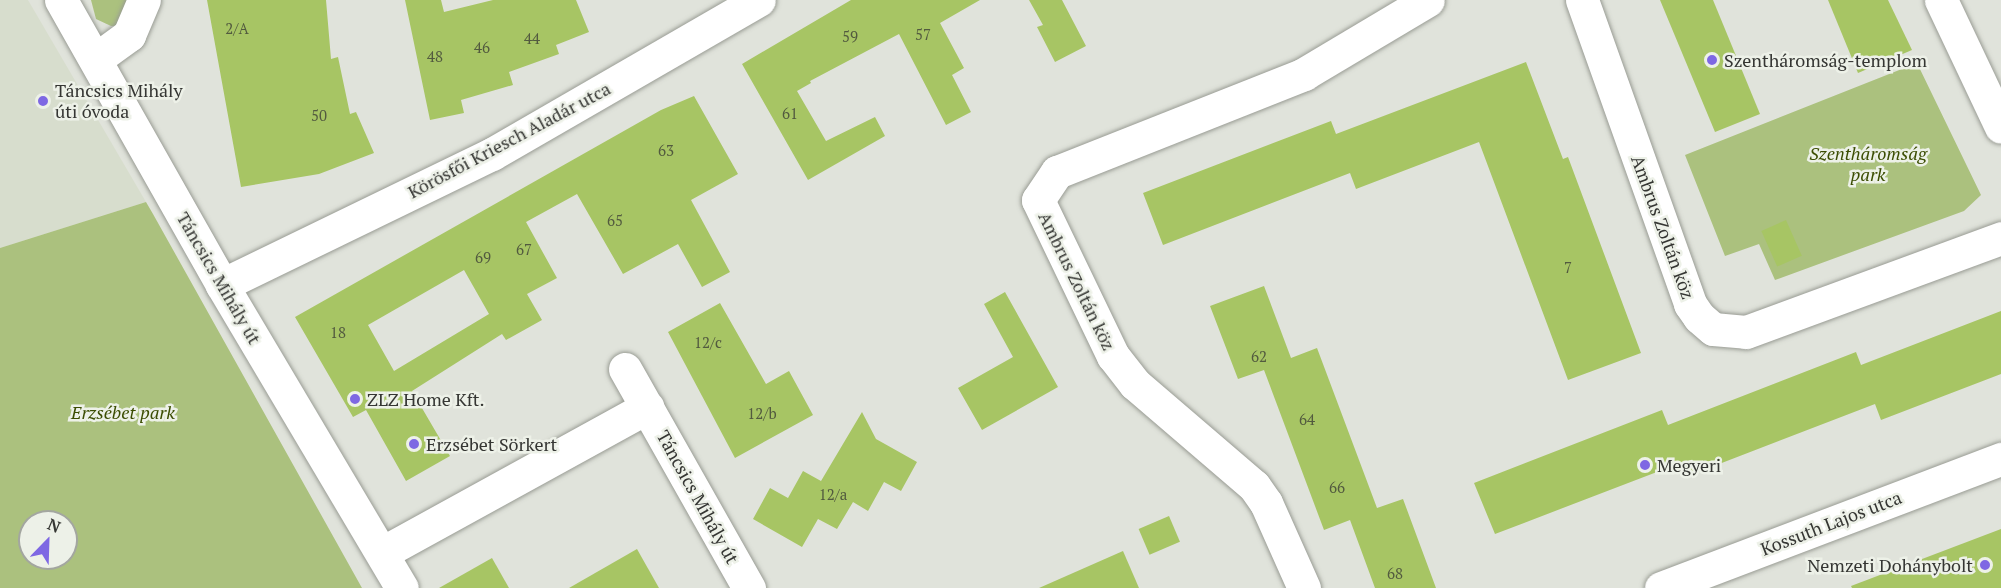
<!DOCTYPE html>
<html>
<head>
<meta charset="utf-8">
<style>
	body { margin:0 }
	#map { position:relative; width:2001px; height:588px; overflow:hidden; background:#e0e3db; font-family:"PT Serif",serif }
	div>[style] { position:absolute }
	.built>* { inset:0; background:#d7ddcd }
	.green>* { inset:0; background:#abc17e }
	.building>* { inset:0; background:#a7c564; transform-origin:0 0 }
	.roads { filter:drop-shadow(0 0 2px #999c94) drop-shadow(0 0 2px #999c94) }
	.minor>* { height:33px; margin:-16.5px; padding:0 16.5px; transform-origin:16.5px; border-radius:16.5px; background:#fff }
	.dots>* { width:16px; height:16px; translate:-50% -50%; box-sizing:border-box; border:3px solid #edf1e8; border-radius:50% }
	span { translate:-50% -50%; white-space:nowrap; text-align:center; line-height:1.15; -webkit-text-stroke:5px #edf1e8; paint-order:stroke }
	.number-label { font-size:15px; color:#525a3f }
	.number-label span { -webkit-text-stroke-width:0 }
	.poi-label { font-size:18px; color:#353633 }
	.left { translate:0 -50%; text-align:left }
	.right { translate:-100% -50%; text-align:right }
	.street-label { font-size:18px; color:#353633 }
	.park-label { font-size:18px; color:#3b4d02; font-style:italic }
	.north { position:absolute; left:18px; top:510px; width:60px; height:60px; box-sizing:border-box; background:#edf1e8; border:2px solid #a3a6a0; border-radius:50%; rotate:23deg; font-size:16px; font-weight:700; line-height:24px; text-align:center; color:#353633 }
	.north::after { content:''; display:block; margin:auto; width:21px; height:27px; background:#7e68e3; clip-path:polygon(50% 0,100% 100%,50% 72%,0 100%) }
</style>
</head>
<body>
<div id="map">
	<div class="built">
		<i style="clip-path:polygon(0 0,28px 0,146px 202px,0 248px)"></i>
	</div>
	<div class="green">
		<i style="clip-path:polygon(91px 0,133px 0,116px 26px,111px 26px,96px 19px)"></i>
		<i style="clip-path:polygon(1917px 63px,1981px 195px,1964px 211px,1775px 280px,1759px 244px,1725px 256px,1685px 155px)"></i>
		<i style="clip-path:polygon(evenodd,146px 202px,153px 214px,362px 588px,0 588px,0 248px,146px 202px,30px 522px,66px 522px,66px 558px,30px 558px,30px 522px)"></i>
	</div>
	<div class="building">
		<i style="clip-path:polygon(207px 0,326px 0,331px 59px,338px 57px,350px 114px,356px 112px,374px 153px,319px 174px,241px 187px)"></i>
		<i style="clip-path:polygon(405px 0,441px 0,444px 12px,493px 0,576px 0,589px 32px,556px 45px,559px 54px,509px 72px,513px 85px,461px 100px,464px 113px,430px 120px)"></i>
		<i style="clip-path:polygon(851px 0,980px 0,940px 23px,964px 68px,952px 75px,971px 112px,946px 125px,899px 34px,810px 81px,811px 83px,797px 91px,826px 141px,875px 117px,885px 136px,808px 180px,742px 64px)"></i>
		<i style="clip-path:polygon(1029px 0,1062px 0,1086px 46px,1055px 62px,1037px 27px,1043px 25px)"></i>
		<i style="clip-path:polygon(1660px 0,1713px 0,1760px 114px,1715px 132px)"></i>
		<i style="clip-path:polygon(1828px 0,1888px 0,1912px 50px,1858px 73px)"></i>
		<i style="clip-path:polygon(1526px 62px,1563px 159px,1568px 157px,1641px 353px,1568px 380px,1479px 142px,1356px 189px,1350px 173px,1163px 245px,1143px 193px,1331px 121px,1336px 134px)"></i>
		<i style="clip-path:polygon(evenodd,694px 96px,738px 174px,691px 200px,730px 272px,702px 287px,678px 244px,623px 274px,577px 194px,526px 222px,557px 278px,527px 294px,542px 320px,506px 340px,502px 334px,412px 391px,450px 456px,406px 481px,366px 410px,353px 417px,295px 317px,661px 110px,694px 96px,464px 270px,489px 314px,394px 371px,368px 325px,464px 270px)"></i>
		<i style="left:1786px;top:220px;width:39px;height:27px;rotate:66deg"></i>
		<i style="clip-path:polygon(1264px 286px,1291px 358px,1317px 348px,1377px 508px,1403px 499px,1436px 588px,1375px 588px,1350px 520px,1324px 530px,1264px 370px,1238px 379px,1210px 306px)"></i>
		<i style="clip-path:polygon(1005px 292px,1058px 387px,982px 430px,958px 388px,1013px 357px,984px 304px)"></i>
		<i style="clip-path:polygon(720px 303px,766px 384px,789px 371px,813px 415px,735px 458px,668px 332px)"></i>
		<i style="clip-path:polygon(2001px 311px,2001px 374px,1881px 420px,1875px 404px,1688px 476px,1683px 462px,1495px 534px,1474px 483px,1662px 410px,1668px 425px,1856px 352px,1861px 365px)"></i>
		<i style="clip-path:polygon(862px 412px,876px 439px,917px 462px,901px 491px,884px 482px,868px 511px,853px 502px,837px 529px,818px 519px,802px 547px,753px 519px,770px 488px,788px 498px,803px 471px,821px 481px)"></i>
		<i style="left:1169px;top:516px;width:28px;height:33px;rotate:67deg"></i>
		<i style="clip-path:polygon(2001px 529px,2001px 588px,1852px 588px,1851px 586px)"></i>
		<i style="clip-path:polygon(637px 549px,659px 588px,569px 588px)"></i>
		<i style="clip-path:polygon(1123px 551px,1139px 588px,1039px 588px)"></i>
		<i style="clip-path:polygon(492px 558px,509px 588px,439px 588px)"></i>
	</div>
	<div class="roads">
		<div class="minor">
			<i style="left:61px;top:0;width:327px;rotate:60.5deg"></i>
			<i style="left:222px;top:285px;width:352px;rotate:59.3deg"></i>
			<i style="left:1582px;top:0;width:323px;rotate:70.4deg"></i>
			<i style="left:1690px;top:304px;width:16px;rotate:55deg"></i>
			<i style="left:1699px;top:317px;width:18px;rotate:41deg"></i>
			<i style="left:1713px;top:329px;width:33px;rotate:5deg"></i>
			<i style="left:1746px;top:332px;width:272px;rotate:-20.2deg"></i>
			<i style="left:1941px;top:0;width:140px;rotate:64.7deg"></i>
			<i style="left:96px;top:59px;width:41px;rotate:-36deg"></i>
			<i style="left:129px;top:35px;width:38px;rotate:-67deg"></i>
			<i style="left:222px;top:285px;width:300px;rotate:-25.9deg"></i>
			<i style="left:492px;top:154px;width:308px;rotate:-30deg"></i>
			<i style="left:625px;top:369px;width:252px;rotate:60.5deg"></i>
			<i style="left:382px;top:553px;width:303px;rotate:-28.8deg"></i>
			<i style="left:1304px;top:588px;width:93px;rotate:-114.1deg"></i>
			<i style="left:1266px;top:503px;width:21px;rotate:-125deg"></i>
			<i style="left:1254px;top:486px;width:157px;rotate:-139.4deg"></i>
			<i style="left:1135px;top:384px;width:36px;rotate:-128deg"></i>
			<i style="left:1113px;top:356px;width:173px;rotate:-115.7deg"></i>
			<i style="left:1038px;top:200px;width:34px;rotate:-56deg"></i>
			<i style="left:1057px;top:172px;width:266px;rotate:-21.6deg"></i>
			<i style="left:1304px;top:74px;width:144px;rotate:-30.8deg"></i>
			<i style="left:1661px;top:588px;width:364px;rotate:-20.8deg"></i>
		</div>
	</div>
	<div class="dots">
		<i style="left:1712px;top:60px;background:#7e68e3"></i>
		<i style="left:43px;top:101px;background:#7e68e3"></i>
		<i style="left:355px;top:399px;background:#7e68e3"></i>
		<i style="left:414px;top:444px;background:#7e68e3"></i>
		<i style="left:1645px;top:465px;background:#7e68e3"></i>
		<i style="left:1985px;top:565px;background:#7e68e3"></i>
	</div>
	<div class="number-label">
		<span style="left:237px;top:29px">2/A</span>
		<span style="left:923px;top:35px">57</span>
		<span style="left:850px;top:37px">59</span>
		<span style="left:532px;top:39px">44</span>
		<span style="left:482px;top:48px">46</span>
		<span style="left:435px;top:57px">48</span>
		<span style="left:790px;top:114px">61</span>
		<span style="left:319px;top:116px">50</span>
		<span style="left:666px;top:151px">63</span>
		<span style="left:615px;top:221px">65</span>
		<span style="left:524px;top:250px">67</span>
		<span style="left:483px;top:258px">69</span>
		<span style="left:1568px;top:268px">7</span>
		<span style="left:338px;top:333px">18</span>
		<span style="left:708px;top:343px">12/c</span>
		<span style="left:1259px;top:357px">62</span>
		<span style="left:762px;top:414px">12/b</span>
		<span style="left:1307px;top:420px">64</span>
		<span style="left:1337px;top:488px">66</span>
		<span style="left:833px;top:495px">12/a</span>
		<span style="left:1395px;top:574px">68</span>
	</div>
	<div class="poi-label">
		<span class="left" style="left:1724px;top:60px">Szentháromság-templom</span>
		<span class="left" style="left:55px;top:101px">Táncsics Mihály<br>úti óvoda</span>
		<span class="left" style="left:367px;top:399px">ZLZ Home Kft.</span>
		<span class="left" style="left:426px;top:444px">Erzsébet Sörkert</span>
		<span class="left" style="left:1657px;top:465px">Megyeri</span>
		<span class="right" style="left:1973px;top:565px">Nemzeti Dohánybolt</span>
	</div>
	<div class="street-label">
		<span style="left:509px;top:140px;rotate:-28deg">Körösfői Kriesch Aladár utca</span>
		<span style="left:1663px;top:227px;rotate:70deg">Ambrus Zoltán köz</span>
		<span style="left:219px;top:278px;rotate:60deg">Táncsics Mihály út</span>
		<span style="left:1077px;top:281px;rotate:64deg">Ambrus Zoltán köz</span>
		<span style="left:698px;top:497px;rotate:61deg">Táncsics Mihály út</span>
		<span style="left:1831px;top:523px;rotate:-21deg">Kossuth Lajos utca</span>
	</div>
	<div class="park-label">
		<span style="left:1868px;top:164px">Szentháromság<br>park</span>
		<span style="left:123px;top:412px">Erzsébet park</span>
	</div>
	<div class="north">N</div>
</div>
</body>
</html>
